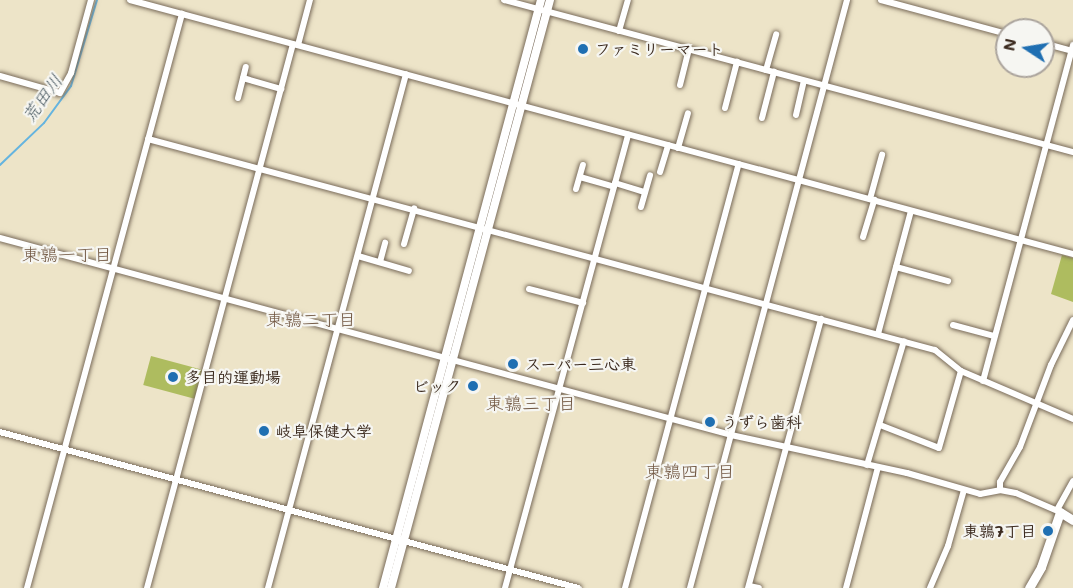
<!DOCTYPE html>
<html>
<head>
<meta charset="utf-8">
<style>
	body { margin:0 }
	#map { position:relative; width:1073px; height:588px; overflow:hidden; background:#ede4c8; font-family:Mali,"Klee One",sans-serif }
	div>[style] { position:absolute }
	.green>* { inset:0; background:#aebc5f; transform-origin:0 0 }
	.stream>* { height:2px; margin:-1px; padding:0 1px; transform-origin:1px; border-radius:1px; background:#65b4df }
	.roads { filter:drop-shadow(0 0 2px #796b5a) drop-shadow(0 0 2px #796b5a) }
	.minor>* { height:6px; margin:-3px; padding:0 3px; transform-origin:3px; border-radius:3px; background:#fff }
	.tertiary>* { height:8px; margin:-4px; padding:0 4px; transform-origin:4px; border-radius:4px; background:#fff }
	.secondary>* { height:9px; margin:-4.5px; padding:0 4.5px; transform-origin:4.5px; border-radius:4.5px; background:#fff }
	.dots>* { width:16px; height:16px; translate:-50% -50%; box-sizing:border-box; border:3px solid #f6f6f2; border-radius:50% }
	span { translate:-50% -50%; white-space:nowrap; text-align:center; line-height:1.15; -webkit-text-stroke:4.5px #f6f6f2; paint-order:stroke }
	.poi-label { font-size:16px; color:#3b2a1e; font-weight:700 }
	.left { translate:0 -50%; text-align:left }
	.right { translate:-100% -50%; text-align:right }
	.water-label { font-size:18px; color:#4a5a62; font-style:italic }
	.neighbourhood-label { font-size:18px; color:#725843 }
	.north { position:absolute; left:995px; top:18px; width:60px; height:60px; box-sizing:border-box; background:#f6f6f2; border:2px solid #aba49d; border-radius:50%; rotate:282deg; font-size:16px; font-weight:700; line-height:24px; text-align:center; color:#3b2a1e }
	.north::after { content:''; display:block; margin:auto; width:21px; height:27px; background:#1f6fb2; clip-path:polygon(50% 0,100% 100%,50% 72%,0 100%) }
</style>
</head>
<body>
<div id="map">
	<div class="green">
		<i style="clip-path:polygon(1062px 255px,1073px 258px,1073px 302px,1051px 294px)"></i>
		<i style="left:151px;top:356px;width:53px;height:30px;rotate:15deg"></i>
	</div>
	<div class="stream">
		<i style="left:0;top:165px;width:61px;rotate:-43.7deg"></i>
		<i style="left:44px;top:123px;width:46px;rotate:-53.9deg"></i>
		<i style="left:71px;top:86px;width:90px;rotate:-73.2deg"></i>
	</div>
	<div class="roads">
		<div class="minor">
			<i style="left:130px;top:0;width:977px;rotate:15.08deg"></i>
			<i style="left:504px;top:0;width:589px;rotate:14.96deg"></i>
			<i style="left:881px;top:0;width:131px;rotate:15.1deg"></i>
			<i style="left:619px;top:31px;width:32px;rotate:-74deg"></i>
			<i style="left:1043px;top:43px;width:31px;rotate:15deg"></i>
			<i style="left:298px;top:45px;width:47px;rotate:-75.1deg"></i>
			<i style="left:766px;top:70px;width:37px;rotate:-74deg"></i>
			<i style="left:0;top:76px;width:62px;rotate:15.8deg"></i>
			<i style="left:60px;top:93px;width:23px;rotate:-61deg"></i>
			<i style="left:71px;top:73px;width:76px;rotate:-74.7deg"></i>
			<i style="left:243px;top:78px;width:40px;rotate:16deg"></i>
			<i style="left:680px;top:85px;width:36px;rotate:-76deg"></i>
			<i style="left:238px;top:98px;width:32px;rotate:-76deg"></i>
			<i style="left:725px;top:108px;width:48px;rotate:-75.4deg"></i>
			<i style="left:796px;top:115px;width:35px;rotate:-77deg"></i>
			<i style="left:762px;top:118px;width:48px;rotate:-75.4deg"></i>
			<i style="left:148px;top:139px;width:815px;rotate:15.01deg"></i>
			<i style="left:935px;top:350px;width:33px;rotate:39deg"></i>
			<i style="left:678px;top:148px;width:36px;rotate:-74deg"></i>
			<i style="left:660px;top:172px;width:28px;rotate:-73deg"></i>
			<i style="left:580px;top:177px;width:35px;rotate:16deg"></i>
			<i style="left:615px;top:183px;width:31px;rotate:17deg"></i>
			<i style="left:576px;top:189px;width:25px;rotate:-74deg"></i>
			<i style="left:870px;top:199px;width:46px;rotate:-74.7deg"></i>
			<i style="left:641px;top:207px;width:33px;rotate:-74deg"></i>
			<i style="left:863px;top:237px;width:39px;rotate:-73deg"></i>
			<i style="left:0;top:238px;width:757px;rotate:15.08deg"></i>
			<i style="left:731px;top:435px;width:180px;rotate:12.2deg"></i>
			<i style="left:907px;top:473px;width:76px;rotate:16deg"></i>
			<i style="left:980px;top:494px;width:20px;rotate:-11deg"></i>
			<i style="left:1000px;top:490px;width:16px;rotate:11deg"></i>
			<i style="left:1016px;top:493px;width:48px;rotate:23.4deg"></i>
			<i style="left:404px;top:244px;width:37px;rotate:-74deg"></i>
			<i style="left:358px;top:256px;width:53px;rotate:16.4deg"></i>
			<i style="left:380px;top:262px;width:20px;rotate:-75deg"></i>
			<i style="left:896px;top:267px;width:54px;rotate:15.1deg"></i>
			<i style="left:529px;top:289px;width:56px;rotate:14.5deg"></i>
			<i style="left:953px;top:325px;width:42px;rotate:15deg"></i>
			<i style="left:878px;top:334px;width:127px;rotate:-75deg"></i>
			<i style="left:983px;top:381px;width:348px;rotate:-75deg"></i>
			<i style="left:880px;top:425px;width:63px;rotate:21.3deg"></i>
			<i style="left:939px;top:448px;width:80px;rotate:-74.1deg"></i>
			<i style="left:961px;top:371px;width:122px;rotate:23.2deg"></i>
			<i style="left:0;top:432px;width:599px;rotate:15.1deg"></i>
			<i style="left:867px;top:465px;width:129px;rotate:-73.4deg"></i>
			<i style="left:1000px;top:490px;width:8px;rotate:-90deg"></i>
			<i style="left:1000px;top:482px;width:40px;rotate:-60.3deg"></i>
			<i style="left:1020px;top:447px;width:88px;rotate:-69.3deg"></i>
			<i style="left:1051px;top:365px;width:50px;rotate:-63.9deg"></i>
			<i style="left:1057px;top:510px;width:33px;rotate:-61deg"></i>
			<i style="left:749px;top:586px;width:10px;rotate:11deg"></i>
			<i style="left:27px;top:588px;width:595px;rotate:-74.89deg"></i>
			<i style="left:147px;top:588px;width:563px;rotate:-74.98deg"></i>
			<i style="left:268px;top:588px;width:532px;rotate:-74.97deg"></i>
			<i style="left:505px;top:588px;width:470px;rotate:-74.8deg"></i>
			<i style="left:625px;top:588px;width:439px;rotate:-75deg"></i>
			<i style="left:690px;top:588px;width:609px;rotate:-75.05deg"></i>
			<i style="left:748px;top:588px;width:279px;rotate:-74.8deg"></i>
			<i style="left:846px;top:588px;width:125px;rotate:-75.2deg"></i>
			<i style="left:930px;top:588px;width:46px;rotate:-66.8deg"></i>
			<i style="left:948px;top:546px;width:58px;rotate:-74.1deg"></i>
		</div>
		<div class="tertiary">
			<i style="left:383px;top:588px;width:609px;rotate:-74.96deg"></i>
			<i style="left:391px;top:588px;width:609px;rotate:-74.87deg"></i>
		</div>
		<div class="secondary">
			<i style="left:1029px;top:588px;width:24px;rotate:-60deg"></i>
			<i style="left:1041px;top:567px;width:58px;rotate:-70.9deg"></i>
			<i style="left:1060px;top:512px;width:15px;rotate:32deg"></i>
		</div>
	</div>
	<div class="dots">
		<i style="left:583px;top:49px;background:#1f6fb2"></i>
		<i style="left:513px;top:364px;background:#1f6fb2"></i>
		<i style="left:173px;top:377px;background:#1f6fb2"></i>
		<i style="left:473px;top:386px;background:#1f6fb2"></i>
		<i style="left:710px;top:422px;background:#1f6fb2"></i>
		<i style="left:264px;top:431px;background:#1f6fb2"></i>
		<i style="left:1048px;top:531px;background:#1f6fb2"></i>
	</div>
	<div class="poi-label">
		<span class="left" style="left:595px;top:49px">ファミリーマート</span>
		<span class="left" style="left:525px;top:364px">スーパー三心東</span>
		<span class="left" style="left:185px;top:377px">多目的運動場</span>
		<span class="right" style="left:461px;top:386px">ビック</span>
		<span class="left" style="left:722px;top:422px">うずら歯科</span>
		<span class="left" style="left:276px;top:431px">岐阜保健大学</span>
		<span class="right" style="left:1036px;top:531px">東鶉7丁目</span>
	</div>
	<div class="water-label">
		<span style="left:42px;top:98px;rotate:-54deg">荒田川</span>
	</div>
	<div class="neighbourhood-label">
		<span style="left:67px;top:254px">東鶉一丁目</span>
		<span style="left:311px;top:319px">東鶉二丁目</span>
		<span style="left:531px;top:403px">東鶉三丁目</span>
		<span style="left:690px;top:471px">東鶉四丁目</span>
	</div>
	<div class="north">N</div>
</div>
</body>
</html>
